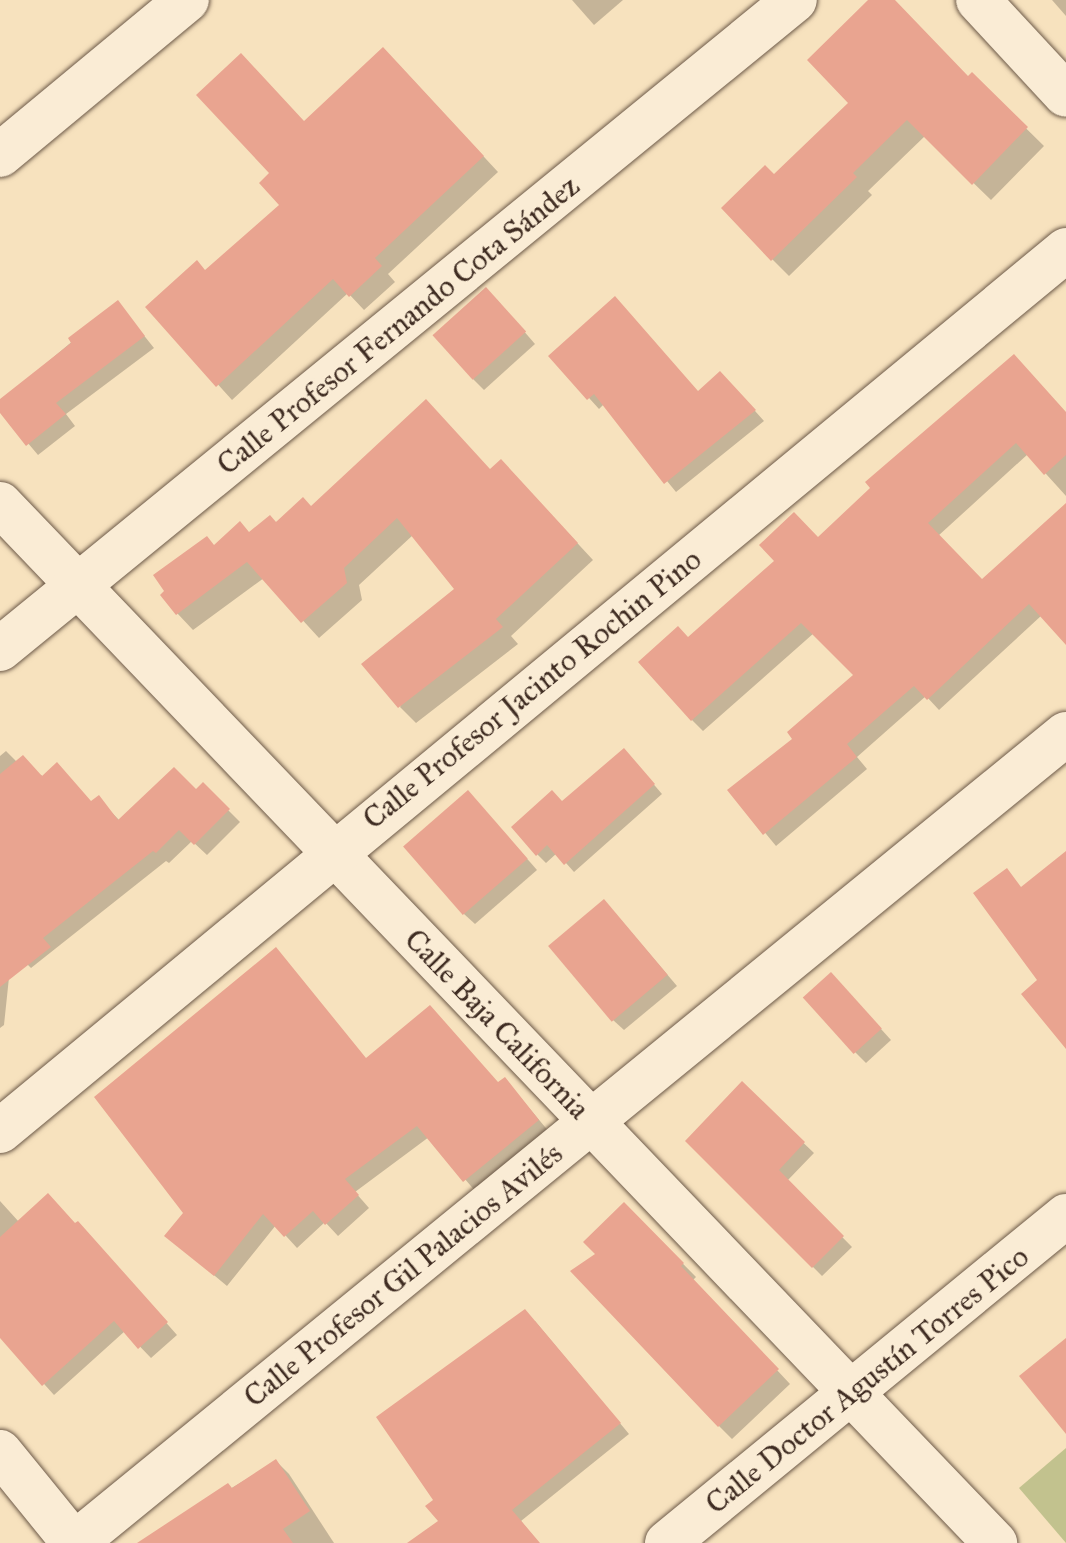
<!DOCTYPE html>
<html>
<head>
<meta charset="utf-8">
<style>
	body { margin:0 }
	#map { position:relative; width:1066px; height:1543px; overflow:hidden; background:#f7e2be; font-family:"IM FELL Great Primer",serif }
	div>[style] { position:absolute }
	.green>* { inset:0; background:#c2c28e }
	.shadow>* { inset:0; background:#0003 }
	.building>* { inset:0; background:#e9a490; transform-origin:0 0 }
	.roads { filter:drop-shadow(0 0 2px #6d5a49) drop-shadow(0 0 2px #6d5a49) }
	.street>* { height:44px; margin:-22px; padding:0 22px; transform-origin:22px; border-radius:22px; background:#faecd5 }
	span { translate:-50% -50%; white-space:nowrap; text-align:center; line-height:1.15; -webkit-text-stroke:6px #faecd5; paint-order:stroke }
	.street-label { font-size:30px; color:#3f2c22 }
</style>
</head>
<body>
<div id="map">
	<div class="green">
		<i style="clip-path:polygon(1066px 1448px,1066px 1543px,1019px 1488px)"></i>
	</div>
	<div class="shadow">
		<i style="clip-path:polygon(572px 0,623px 0,594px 25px)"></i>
		<i style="clip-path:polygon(871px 0,892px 0,969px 78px,972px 75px,1044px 146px,991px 200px,925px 136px,868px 191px,872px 195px,789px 276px,772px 259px,774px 177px,850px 103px)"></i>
		<i style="clip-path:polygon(1052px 0,1066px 0,1066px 16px)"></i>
		<i style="clip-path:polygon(398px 64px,498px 172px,388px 274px,395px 282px,364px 310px,348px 293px,232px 400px,148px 307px,206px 272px,282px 205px,272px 173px,304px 123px)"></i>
		<i style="clip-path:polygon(497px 300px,535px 344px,484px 390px,473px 379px)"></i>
		<i style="clip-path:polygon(118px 303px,154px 348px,66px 414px,75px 426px,38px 455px,0 410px,0 402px)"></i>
		<i style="clip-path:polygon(551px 356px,699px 393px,730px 383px,764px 421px,676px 492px,604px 404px,599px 409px)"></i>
		<i style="clip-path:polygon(1066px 413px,1066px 496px,1028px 454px,938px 536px,982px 582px,1066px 506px,1066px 642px,1042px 615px,939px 710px,926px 696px,857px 757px,867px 769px,776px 846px,730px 790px,795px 739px,856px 675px,814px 633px,703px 731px,692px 720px,689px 639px,818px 540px)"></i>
		<i style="clip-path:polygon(491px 471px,517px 478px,593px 560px,511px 636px,518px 644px,416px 723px,400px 707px,456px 589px,413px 535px,359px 585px,362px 600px,319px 638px,264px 578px,193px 630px,177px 613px,215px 546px,312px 508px)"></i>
		<i style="clip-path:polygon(6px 751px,17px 762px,92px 803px,98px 798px,120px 821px,196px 792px,203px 785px,240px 822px,207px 855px,192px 841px,169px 863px,166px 861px,31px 968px,12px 949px,4px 1025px,0 1028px,0 756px)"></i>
		<i style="clip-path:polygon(632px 759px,662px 794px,574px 872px,557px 853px,546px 863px,537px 854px,563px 803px)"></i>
		<i style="clip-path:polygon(479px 804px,537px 870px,475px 924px,464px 914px)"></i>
		<i style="clip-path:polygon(615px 913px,677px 986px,624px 1030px,613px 1020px)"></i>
		<i style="clip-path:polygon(842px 986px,891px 1040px,866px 1063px,855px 1052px)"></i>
		<i style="clip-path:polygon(367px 1060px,498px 1084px,505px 1079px,550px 1133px,476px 1192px,429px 1137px,355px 1192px,369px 1208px,338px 1236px,325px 1222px,297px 1248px,276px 1225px,227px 1286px,167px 1236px)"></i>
		<i style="clip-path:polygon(742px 1084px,814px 1153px,787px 1181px,852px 1247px,822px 1276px,688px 1141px)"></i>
		<i style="clip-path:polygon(0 1201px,19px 1222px,76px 1225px,88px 1234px,177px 1335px,151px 1358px,125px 1331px,54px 1395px,0 1335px)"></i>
		<i style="clip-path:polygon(624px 1204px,696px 1277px,693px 1280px,790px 1384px,732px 1439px,719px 1426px,598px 1254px)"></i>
		<i style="clip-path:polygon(535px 1321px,629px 1434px,521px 1521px,539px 1543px,410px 1543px,441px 1521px,436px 1501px)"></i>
		<i style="clip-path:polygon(276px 1461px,289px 1474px,334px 1543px,141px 1543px)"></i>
	</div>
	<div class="building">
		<i style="clip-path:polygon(868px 0,895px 0,968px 76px,972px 72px,1028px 127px,972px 185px,907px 120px,853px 173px,857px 177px,771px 261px,721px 208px,765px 165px,774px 174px,848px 103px,807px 60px)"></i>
		<i style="clip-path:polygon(383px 47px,484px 156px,375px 258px,382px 266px,349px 297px,333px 279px,216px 387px,145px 307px,197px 260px,205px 270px,279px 205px,259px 183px,269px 173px,196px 95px,241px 53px,304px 121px)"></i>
		<i style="left:486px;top:287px;width:60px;height:72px;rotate:48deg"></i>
		<i style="clip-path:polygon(615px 296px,698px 391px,720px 371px,756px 410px,664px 484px,594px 394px,587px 400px,548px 356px)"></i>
		<i style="clip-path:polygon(118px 300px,145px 336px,56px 403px,66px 414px,26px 446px,0 413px,0 399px,71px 343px,68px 338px)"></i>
		<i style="clip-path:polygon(1014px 354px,1066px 412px,1066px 455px,1044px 475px,1016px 443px,928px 523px,982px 579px,1066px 503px,1066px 645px,1029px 604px,927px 700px,914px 686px,847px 744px,857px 757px,763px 835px,727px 790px,792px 739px,787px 732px,853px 675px,801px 623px,691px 721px,638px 662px,678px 626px,688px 637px,774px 561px,759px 545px,794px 512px,818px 537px,870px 488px,865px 482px)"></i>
		<i style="clip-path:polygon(426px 399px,490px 469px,501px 459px,578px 543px,496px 619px,503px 627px,398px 708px,361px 664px,454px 589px,397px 518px,344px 568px,347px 583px,301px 623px,247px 562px,176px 615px,160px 595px,164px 591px,153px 575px,207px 536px,214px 545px,240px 521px,249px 532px,270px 515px,276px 522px,303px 497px,311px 506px)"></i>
		<i style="clip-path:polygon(624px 748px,655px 784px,564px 865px,547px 845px,536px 856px,511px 827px,552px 790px,562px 801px)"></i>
		<i style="clip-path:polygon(23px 755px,42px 776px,57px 762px,91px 801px,99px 795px,118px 820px,174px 767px,196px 789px,203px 782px,230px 809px,194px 845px,179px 830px,156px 853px,153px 851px,43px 938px,51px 947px,0 987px,0 774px)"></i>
		<i style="left:468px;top:790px;width:91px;height:86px;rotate:49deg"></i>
		<i style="clip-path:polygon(1066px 851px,1066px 1049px,1021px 994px,1037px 980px,973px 893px,1007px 868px,1021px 887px)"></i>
		<i style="left:604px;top:899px;width:99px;height:73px;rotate:50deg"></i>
		<i style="clip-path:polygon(276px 947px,366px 1058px,430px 1005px,498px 1082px,505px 1077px,539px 1120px,463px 1182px,417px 1126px,345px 1179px,359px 1195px,325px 1225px,313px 1211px,284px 1237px,263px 1214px,214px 1276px,164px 1236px,183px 1213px,94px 1097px)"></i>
		<i style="left:831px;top:972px;width:76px;height:38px;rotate:48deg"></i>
		<i style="clip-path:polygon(742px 1081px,805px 1142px,779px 1170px,844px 1236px,812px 1268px,685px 1141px)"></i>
		<i style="clip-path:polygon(48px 1193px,75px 1223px,78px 1221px,168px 1322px,138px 1349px,114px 1321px,42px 1386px,0 1338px,0 1237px)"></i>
		<i style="clip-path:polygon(624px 1202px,684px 1263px,681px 1266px,779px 1369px,718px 1427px,570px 1271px,595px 1254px,583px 1242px)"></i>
		<i style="clip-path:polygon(525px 1309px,621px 1423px,512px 1510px,540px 1543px,407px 1543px,438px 1521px,425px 1506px,433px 1500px,376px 1417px)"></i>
		<i style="clip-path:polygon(1066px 1338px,1066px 1434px,1019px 1376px)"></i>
		<i style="clip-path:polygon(276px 1459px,310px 1511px,283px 1529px,293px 1543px,137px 1543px,228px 1483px,232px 1488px)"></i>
	</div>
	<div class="roads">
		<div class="street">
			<i style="left:978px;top:0;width:129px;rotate:47.2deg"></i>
			<i style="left:0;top:155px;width:243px;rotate:-39.7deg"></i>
			<i style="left:0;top:504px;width:1439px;rotate:46.24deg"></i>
			<i style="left:0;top:649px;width:1026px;rotate:-39.23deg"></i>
			<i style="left:0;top:1131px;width:1383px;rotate:-39.57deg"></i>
			<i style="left:0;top:1452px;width:117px;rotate:50.9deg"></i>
			<i style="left:75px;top:1543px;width:1279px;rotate:-39.23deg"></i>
			<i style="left:667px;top:1543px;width:516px;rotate:-39.34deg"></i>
		</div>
	</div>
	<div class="street-label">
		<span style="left:398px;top:325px;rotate:-39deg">Calle Profesor Fernando Cota Sández</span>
		<span style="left:532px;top:689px;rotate:-39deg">Calle Profesor Jacinto Rochin Pino</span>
		<span style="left:497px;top:1024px;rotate:46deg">Calle Baja California</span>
		<span style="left:403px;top:1275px;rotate:-39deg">Calle Profesor Gil Palacios Avilés</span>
		<span style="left:867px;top:1380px;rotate:-39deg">Calle Doctor Agustín Torres Pico</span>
	</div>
</div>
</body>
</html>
